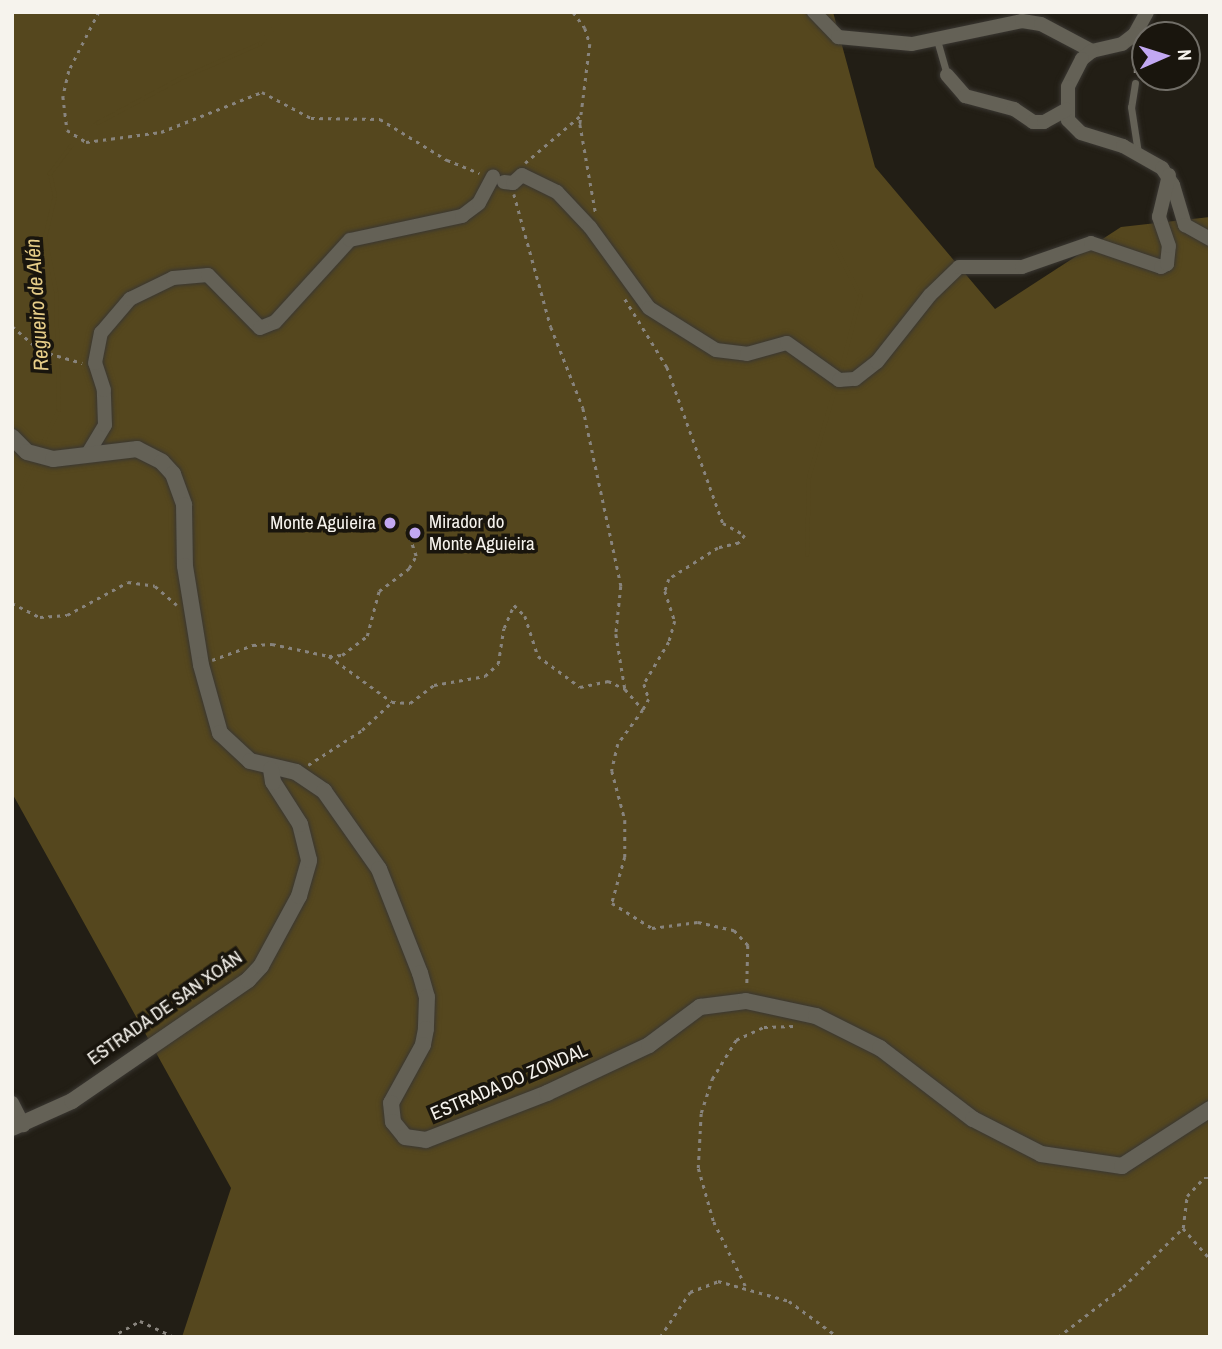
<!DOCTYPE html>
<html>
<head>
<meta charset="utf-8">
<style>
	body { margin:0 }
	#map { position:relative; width:1222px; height:1349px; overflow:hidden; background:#221e15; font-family:"Archivo Narrow",sans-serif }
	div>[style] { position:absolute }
	.forest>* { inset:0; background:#55471e }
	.stream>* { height:3.5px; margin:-1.75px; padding:0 1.75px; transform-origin:1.75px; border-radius:1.75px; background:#55471e }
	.path>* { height:2.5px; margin-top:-1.25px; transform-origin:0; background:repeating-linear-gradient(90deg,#88847d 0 3.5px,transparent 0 8.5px) }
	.roads { filter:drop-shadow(0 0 2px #3a3732) drop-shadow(0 0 2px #3a3732) }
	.service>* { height:7px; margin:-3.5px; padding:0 3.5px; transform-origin:3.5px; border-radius:3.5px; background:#646156 }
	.minor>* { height:14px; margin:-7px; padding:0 7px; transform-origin:7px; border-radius:7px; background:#646156 }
	.tertiary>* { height:16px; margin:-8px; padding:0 8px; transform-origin:8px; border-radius:8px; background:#646156 }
	.dots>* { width:19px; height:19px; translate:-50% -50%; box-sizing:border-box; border:4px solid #19150d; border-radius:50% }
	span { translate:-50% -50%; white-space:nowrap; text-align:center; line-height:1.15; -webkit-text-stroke:7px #19150d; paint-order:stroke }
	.poi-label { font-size:19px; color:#f6f3ed }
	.left { translate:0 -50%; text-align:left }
	.right { translate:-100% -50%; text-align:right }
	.street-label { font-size:19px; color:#f6f3ed }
	.water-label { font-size:21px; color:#e6cd88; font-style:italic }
	.frame { position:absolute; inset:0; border:14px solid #f6f3ed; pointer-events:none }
	.north { position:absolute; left:1131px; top:21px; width:70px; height:70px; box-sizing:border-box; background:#19150d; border:2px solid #716e67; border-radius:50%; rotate:87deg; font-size:19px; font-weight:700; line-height:28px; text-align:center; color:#f6f3ed }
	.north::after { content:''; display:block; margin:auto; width:24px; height:32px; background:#c2a8f2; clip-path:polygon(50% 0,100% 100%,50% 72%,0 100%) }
</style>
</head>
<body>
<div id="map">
	<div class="forest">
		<i style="clip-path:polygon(12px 12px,833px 12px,875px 167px,995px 309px,1121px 227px,1210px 217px,1210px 1337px,182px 1337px,231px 1188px,12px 793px)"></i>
	</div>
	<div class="stream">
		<i style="left:833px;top:242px;width:61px;rotate:62.6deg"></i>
		<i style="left:861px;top:296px;width:83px;rotate:104.7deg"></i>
		<i style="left:40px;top:449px;width:43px;rotate:-64deg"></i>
		<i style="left:59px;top:410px;width:119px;rotate:-91.4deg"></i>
		<i style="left:56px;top:291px;width:54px;rotate:-101.7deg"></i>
		<i style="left:45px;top:238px;width:43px;rotate:-76.6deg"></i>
		<i style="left:55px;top:196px;width:23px;rotate:-103deg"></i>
		<i style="left:50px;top:174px;width:34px;rotate:-53deg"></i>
		<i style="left:70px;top:147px;width:37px;rotate:-41deg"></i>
		<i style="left:98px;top:123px;width:95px;rotate:-28.2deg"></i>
		<i style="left:182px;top:78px;width:85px;rotate:-23.6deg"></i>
		<i style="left:260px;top:44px;width:43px;rotate:-48.8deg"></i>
		<i style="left:12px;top:508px;width:54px;rotate:-64.9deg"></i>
		<i style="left:807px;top:555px;width:78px;rotate:-88.5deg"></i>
		<i style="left:809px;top:477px;width:98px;rotate:-73.4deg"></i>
	</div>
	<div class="path">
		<i style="left:99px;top:12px;width:66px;rotate:117deg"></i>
		<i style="left:69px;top:71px;width:26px;rotate:103deg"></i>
		<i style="left:63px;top:96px;width:34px;rotate:83deg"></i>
		<i style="left:67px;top:130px;width:22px;rotate:32deg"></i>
		<i style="left:86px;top:142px;width:76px;rotate:-7.6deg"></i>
		<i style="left:161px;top:132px;width:109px;rotate:-21.6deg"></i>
		<i style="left:262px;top:92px;width:55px;rotate:28deg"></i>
		<i style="left:311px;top:118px;width:69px;rotate:0.8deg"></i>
		<i style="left:380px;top:119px;width:79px;rotate:31.5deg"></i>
		<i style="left:447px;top:160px;width:35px;rotate:22deg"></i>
		<i style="left:573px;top:12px;width:20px;rotate:53deg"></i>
		<i style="left:585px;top:28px;width:17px;rotate:73deg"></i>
		<i style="left:590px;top:44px;width:81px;rotate:97.1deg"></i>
		<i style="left:580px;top:124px;width:92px;rotate:80deg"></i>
		<i style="left:1135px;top:73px;width:21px;rotate:-90deg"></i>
		<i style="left:525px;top:163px;width:74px;rotate:-40.6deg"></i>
		<i style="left:514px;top:194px;width:138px;rotate:74.5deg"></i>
		<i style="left:551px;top:327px;width:87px;rotate:68.4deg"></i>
		<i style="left:583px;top:408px;width:182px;rotate:77.9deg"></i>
		<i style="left:621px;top:586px;width:48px;rotate:95.9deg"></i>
		<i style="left:616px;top:634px;width:56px;rotate:80.7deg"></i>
		<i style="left:625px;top:689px;width:28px;rotate:49deg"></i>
		<i style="left:643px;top:710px;width:42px;rotate:126.3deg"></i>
		<i style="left:618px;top:744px;width:28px;rotate:103deg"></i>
		<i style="left:612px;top:771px;width:51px;rotate:75.1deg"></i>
		<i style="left:625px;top:820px;width:37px;rotate:90deg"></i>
		<i style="left:625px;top:857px;width:48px;rotate:105.8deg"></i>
		<i style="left:612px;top:903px;width:47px;rotate:32deg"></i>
		<i style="left:652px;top:928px;width:46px;rotate:-7.4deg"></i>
		<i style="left:698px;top:922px;width:37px;rotate:13deg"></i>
		<i style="left:734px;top:930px;width:21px;rotate:47deg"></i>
		<i style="left:748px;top:945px;width:42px;rotate:91.4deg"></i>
		<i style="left:625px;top:299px;width:80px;rotate:58.3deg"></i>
		<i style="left:667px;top:367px;width:166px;rotate:70.3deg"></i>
		<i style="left:723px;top:523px;width:25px;rotate:29deg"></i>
		<i style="left:745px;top:535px;width:10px;rotate:127deg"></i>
		<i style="left:739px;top:543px;width:22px;rotate:167deg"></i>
		<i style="left:718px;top:548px;width:58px;rotate:147.7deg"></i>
		<i style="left:669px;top:579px;width:13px;rotate:108deg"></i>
		<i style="left:665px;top:591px;width:32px;rotate:72deg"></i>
		<i style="left:675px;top:621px;width:22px;rotate:106deg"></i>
		<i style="left:669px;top:642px;width:49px;rotate:120.8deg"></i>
		<i style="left:644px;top:684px;width:16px;rotate:72deg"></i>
		<i style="left:649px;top:699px;width:13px;rotate:119deg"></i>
		<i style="left:12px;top:326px;width:38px;rotate:41deg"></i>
		<i style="left:41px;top:351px;width:43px;rotate:16.3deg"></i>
		<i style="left:12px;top:603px;width:31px;rotate:27deg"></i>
		<i style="left:40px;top:617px;width:27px;rotate:-4deg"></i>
		<i style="left:67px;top:615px;width:69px;rotate:-28.4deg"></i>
		<i style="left:128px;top:582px;width:27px;rotate:8deg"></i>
		<i style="left:155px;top:586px;width:29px;rotate:41deg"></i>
		<i style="left:329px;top:656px;width:13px;rotate:-4deg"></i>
		<i style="left:342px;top:655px;width:31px;rotate:-37deg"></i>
		<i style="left:367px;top:636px;width:47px;rotate:-75.1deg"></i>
		<i style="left:379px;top:591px;width:38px;rotate:-37deg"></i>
		<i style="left:409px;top:568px;width:14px;rotate:-60deg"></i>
		<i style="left:416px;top:556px;width:28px;rotate:-109deg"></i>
		<i style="left:212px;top:660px;width:44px;rotate:-20.1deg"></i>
		<i style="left:253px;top:645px;width:19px;rotate:-3deg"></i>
		<i style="left:272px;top:644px;width:58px;rotate:11.9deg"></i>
		<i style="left:329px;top:656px;width:78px;rotate:36.1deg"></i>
		<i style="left:392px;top:702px;width:18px;rotate:3deg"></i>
		<i style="left:410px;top:703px;width:30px;rotate:-37deg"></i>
		<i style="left:434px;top:685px;width:52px;rotate:-10deg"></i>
		<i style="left:485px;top:676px;width:18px;rotate:-43deg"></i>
		<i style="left:498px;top:664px;width:36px;rotate:-81deg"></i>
		<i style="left:504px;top:628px;width:25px;rotate:-67deg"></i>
		<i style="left:514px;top:605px;width:16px;rotate:45deg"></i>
		<i style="left:525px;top:616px;width:42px;rotate:72deg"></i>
		<i style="left:538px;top:656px;width:52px;rotate:36.4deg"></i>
		<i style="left:580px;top:687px;width:29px;rotate:-12deg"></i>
		<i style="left:608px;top:681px;width:19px;rotate:25deg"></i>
		<i style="left:308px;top:765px;width:64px;rotate:-32.9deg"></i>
		<i style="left:362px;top:730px;width:41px;rotate:-43deg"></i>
		<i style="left:1183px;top:1228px;width:41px;rotate:48.9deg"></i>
		<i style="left:745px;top:1286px;width:72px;rotate:-116.2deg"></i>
		<i style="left:713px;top:1221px;width:55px;rotate:-105.8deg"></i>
		<i style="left:698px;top:1168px;width:55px;rotate:-86.9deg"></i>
		<i style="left:701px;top:1113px;width:36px;rotate:-72deg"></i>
		<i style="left:712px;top:1079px;width:46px;rotate:-58.4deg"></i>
		<i style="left:736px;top:1040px;width:31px;rotate:-25deg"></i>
		<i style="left:764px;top:1027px;width:30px;rotate:-2deg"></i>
		<i style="left:111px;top:1337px;width:33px;rotate:-29deg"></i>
		<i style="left:140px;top:1321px;width:38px;rotate:25deg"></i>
		<i style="left:660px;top:1337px;width:54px;rotate:-56.3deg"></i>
		<i style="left:690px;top:1292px;width:30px;rotate:-21deg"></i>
		<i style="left:718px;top:1281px;width:74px;rotate:15.7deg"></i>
		<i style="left:789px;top:1301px;width:61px;rotate:36.3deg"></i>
		<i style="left:1058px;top:1337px;width:82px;rotate:-37.6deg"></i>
		<i style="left:1123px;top:1287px;width:84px;rotate:-44.5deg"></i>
		<i style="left:1183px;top:1228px;width:32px;rotate:-83deg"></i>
		<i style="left:1187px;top:1196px;width:25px;rotate:-47deg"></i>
		<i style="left:1204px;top:1178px;width:6px"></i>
	</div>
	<div class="roads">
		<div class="service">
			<i style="left:937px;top:40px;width:36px;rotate:74deg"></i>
			<i style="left:1135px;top:83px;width:24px;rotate:99deg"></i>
			<i style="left:1131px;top:107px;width:47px;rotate:81.3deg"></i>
		</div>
		<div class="minor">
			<i style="left:814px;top:12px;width:35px;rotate:46deg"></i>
			<i style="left:838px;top:37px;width:74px;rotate:5.4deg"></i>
			<i style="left:912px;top:44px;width:112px;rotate:-11.8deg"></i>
			<i style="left:1022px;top:21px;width:19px;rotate:9deg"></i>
			<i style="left:1041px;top:24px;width:58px;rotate:27.9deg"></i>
			<i style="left:1147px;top:12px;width:25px;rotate:119deg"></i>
			<i style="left:1135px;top:34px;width:16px;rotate:142deg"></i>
			<i style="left:1122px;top:44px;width:31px;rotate:167deg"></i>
			<i style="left:1092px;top:51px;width:13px;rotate:141deg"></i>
			<i style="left:1082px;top:59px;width:31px;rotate:117deg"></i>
			<i style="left:1068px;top:87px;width:33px;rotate:90deg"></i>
			<i style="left:1068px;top:120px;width:18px;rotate:45deg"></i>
			<i style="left:1081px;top:133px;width:44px;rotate:17.2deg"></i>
			<i style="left:1123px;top:146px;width:45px;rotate:29.4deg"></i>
			<i style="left:1162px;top:168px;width:20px;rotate:57deg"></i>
			<i style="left:1173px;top:185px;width:42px;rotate:73.3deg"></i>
			<i style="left:1185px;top:225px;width:29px;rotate:29deg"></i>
			<i style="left:947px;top:75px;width:28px;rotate:49deg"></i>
			<i style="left:965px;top:96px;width:51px;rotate:14.9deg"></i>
			<i style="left:1014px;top:109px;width:23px;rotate:34deg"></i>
			<i style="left:1033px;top:122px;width:11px"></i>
			<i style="left:1044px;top:122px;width:26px;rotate:-29deg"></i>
			<i style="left:504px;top:182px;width:9px;rotate:6deg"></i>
			<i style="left:513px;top:183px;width:12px;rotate:-42deg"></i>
			<i style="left:522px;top:175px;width:39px;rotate:26deg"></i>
			<i style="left:557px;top:192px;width:48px;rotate:46.7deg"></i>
			<i style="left:590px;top:227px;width:100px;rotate:53.9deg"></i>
			<i style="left:649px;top:308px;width:79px;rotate:32.1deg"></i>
			<i style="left:716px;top:350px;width:31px;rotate:7deg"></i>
			<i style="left:747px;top:354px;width:41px;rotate:-15.4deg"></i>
			<i style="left:787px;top:343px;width:64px;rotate:35.4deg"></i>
			<i style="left:839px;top:380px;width:16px;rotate:-4deg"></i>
			<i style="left:855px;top:379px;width:28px;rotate:-38deg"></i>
			<i style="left:877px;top:362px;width:85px;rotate:-51.7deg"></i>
			<i style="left:930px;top:295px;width:40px;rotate:-44deg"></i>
			<i style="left:959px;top:267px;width:63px"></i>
			<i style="left:1022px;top:267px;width:73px;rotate:-19.2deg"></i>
			<i style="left:1091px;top:243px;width:74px;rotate:18.9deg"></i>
			<i style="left:1161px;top:267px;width:7px;rotate:-27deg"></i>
			<i style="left:1167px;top:264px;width:18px;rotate:-84deg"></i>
			<i style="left:1169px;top:246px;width:31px;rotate:-109deg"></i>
			<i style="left:1159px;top:217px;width:43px;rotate:-76.6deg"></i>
			<i style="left:87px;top:455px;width:35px;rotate:-59deg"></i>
			<i style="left:105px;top:425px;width:35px;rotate:-92deg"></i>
			<i style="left:104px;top:390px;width:28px;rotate:-108deg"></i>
			<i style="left:95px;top:363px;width:31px;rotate:-79deg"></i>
			<i style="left:101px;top:333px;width:45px;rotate:-49.5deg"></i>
			<i style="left:130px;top:299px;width:48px;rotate:-26deg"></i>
			<i style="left:173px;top:278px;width:35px;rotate:-5deg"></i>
			<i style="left:208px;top:275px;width:74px;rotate:45.5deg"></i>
			<i style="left:260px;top:328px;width:16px;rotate:-22deg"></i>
			<i style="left:275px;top:322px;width:111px;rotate:-47.6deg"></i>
			<i style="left:350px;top:240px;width:115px;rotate:-12.1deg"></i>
			<i style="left:462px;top:216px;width:21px;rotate:-37deg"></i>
			<i style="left:479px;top:203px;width:30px;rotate:-62deg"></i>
			<i style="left:12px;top:1103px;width:25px;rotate:63deg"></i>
		</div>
		<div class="tertiary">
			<i style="left:12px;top:437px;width:21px;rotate:45deg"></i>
			<i style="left:27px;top:452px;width:27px;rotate:15deg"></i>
			<i style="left:53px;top:459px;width:85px;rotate:-6.8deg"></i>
			<i style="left:137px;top:449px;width:28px;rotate:27deg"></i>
			<i style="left:162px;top:462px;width:16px;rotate:47deg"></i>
			<i style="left:173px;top:474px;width:33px;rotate:70deg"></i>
			<i style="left:184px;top:505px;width:61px;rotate:89.1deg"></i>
			<i style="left:185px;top:566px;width:100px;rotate:80.8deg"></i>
			<i style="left:201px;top:665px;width:71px;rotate:74.4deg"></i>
			<i style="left:220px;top:733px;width:41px;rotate:43deg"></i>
			<i style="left:250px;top:761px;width:47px;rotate:13.4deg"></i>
			<i style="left:296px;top:772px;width:34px;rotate:34deg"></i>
			<i style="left:324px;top:791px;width:95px;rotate:54.8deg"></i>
			<i style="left:379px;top:869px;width:112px;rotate:68.5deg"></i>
			<i style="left:420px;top:973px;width:25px;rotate:74deg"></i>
			<i style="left:427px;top:997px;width:32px;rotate:92deg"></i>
			<i style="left:426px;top:1029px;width:16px;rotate:101deg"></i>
			<i style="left:423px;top:1045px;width:66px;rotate:118.9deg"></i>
			<i style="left:391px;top:1103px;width:19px;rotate:84deg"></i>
			<i style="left:393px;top:1122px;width:19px;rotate:51deg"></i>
			<i style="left:405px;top:1137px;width:21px;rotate:8deg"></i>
			<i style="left:426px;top:1140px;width:130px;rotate:-21.2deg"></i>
			<i style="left:547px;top:1093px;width:113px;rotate:-25.2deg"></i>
			<i style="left:649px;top:1045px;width:64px;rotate:-36.7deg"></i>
			<i style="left:700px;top:1007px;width:46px;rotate:-7.4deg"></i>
			<i style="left:746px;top:1001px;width:72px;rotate:12.1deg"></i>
			<i style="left:816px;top:1016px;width:72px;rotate:26.6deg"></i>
			<i style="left:880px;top:1048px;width:117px;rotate:37.4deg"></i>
			<i style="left:973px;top:1119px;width:76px;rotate:27.2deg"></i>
			<i style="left:1041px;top:1154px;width:82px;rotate:8.4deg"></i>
			<i style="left:1122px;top:1166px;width:105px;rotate:-32.9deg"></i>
			<i style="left:12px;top:1128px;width:66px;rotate:-24.2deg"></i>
			<i style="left:72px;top:1101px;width:214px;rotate:-34.5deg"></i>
			<i style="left:248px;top:980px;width:19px;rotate:-47deg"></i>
			<i style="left:261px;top:966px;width:80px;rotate:-61.5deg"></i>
			<i style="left:299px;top:896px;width:37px;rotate:-74deg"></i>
			<i style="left:309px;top:860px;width:37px;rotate:-104deg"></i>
			<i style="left:300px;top:824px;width:50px;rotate:-122.7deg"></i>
			<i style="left:273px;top:782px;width:13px;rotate:-99deg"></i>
		</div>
	</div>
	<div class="dots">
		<i style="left:390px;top:523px;background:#c2a8f2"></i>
		<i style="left:415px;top:533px;background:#c2a8f2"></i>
	</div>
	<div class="poi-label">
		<span class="left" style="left:429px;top:533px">Mirador do<br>Monte Aguieira</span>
		<span class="right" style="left:376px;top:523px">Monte Aguieira</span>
	</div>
	<div class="street-label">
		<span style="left:165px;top:1008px;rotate:-35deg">ESTRADA DE SAN XOÁN</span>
		<span style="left:509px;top:1082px;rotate:-23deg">ESTRADA DO ZONDAL</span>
	</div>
	<div class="water-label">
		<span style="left:37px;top:305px;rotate:-94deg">Regueiro de Alén</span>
	</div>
	<div class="frame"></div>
	<div class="north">N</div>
</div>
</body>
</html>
